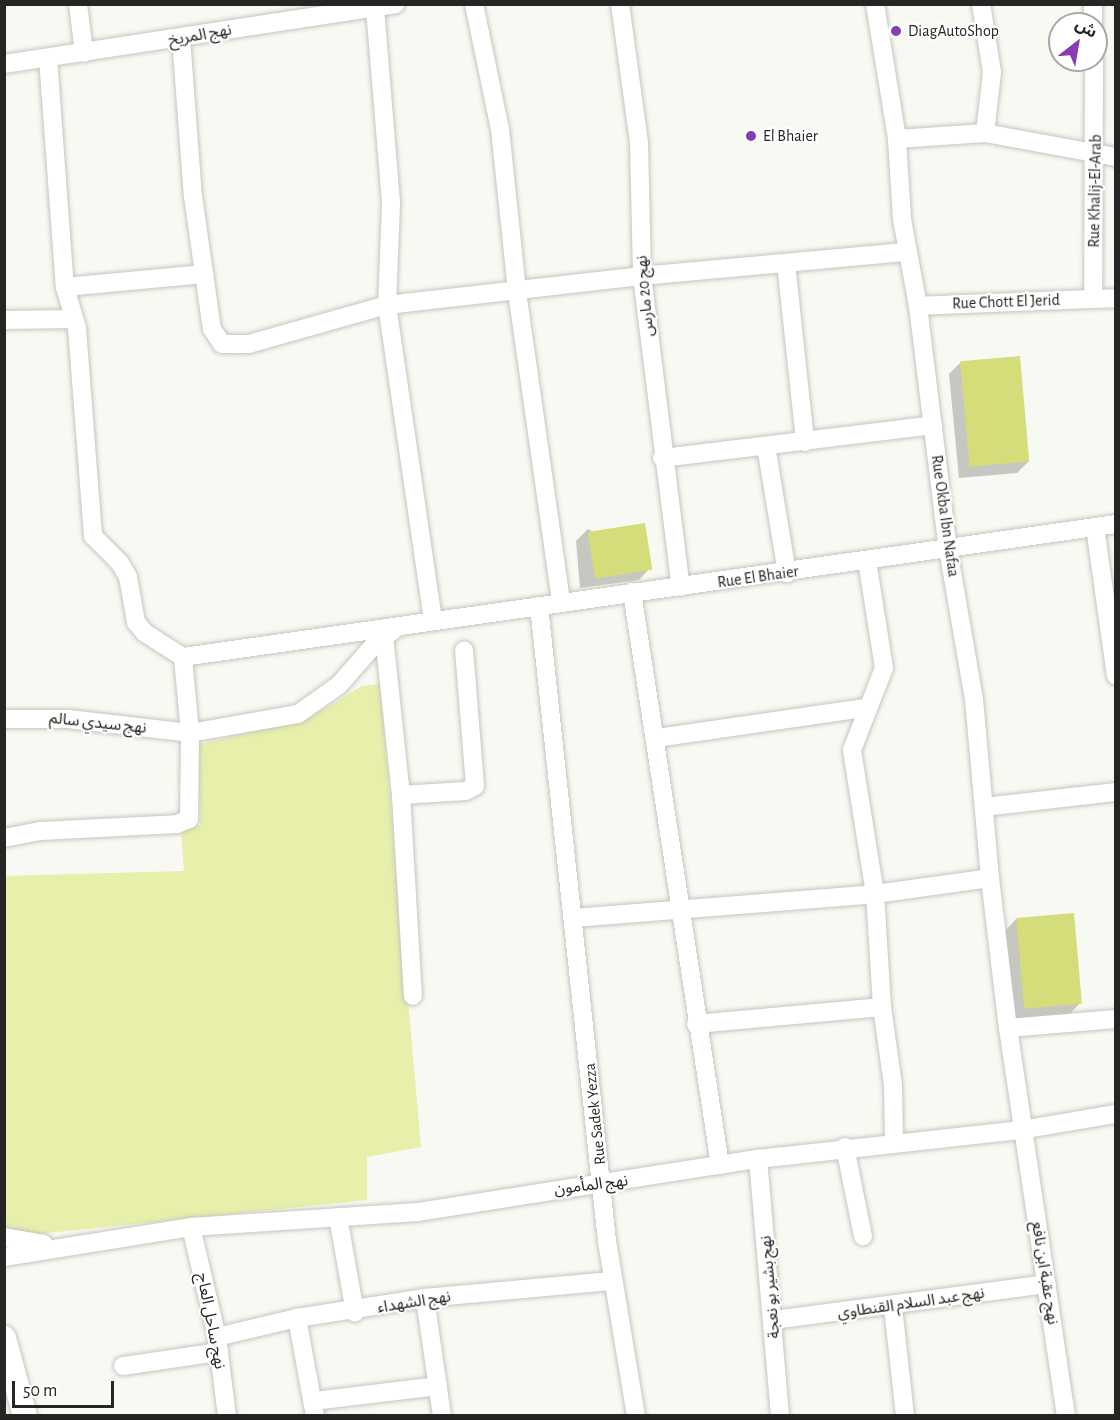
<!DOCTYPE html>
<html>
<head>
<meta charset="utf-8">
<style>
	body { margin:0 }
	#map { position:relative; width:1120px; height:1420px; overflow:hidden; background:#f8f9f2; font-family:"Alegreya Sans","Noto Sans Arabic",sans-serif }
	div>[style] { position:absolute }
	.green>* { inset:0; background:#e7efab }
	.shadow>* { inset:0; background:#0003 }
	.building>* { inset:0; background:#d4dd7a; transform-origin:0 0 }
	.roads { filter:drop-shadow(0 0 2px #c5c6bf) drop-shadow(0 0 2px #c5c6bf) }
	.minor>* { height:18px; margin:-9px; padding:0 9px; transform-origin:9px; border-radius:9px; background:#fff }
	.major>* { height:24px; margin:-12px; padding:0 12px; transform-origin:12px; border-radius:12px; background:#fff }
	.dots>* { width:16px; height:16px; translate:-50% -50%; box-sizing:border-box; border:3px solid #fff; border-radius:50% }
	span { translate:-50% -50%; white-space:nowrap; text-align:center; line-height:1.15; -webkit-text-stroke:4.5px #fff; paint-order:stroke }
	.poi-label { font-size:16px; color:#252623 }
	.left { translate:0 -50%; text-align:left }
	.street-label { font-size:16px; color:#252623 }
	.frame { position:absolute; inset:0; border:6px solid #252623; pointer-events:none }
	.north { position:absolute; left:1048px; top:12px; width:60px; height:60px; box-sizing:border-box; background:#fff; border:2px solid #a8a8a7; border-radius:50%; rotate:31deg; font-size:16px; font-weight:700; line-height:24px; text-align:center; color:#252623 }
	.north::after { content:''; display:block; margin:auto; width:21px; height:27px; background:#843eb1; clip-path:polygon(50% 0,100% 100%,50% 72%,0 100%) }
	.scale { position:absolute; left:12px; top:1381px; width:102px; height:27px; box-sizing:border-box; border:3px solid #252623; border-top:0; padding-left:8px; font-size:18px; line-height:21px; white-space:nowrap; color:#252623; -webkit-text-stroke:4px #fff; paint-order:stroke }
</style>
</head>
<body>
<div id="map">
	<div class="green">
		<i style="clip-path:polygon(380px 684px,421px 1147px,367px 1157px,367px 1200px,18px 1236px,5px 1228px,4px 876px,184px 871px,181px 832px,200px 825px,199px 744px,308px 719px,362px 686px)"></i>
	</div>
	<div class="shadow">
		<i style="clip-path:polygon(961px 362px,1029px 461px,1017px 473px,959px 478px,949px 374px)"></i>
		<i style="clip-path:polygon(588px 529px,650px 568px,639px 580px,580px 588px,576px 541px)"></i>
		<i style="clip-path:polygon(1016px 919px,1080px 1003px,1069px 1015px,1012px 1020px,1005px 931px)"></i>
	</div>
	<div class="building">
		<i style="left:1020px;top:356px;width:106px;height:60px;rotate:85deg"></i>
		<i style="left:645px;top:523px;width:47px;height:58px;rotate:81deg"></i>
		<i style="left:1074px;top:913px;width:91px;height:58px;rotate:85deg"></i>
	</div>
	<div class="roads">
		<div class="minor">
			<i style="left:78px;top:4px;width:49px;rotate:83deg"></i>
			<i style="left:474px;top:4px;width:128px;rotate:78.3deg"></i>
			<i style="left:500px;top:129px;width:164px;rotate:84deg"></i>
			<i style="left:517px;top:292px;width:314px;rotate:81.9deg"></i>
			<i style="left:620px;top:4px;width:139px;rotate:82.2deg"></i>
			<i style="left:639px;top:142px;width:134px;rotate:88.7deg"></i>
			<i style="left:642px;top:276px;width:313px;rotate:82.9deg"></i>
			<i style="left:875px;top:4px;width:137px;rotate:80.7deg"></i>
			<i style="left:897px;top:139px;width:80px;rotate:86.4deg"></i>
			<i style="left:902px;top:219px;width:88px;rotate:79.6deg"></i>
			<i style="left:918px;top:306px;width:245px;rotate:83deg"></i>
			<i style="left:948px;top:549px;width:152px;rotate:80.2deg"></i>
			<i style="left:974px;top:699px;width:180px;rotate:84.9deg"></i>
			<i style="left:990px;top:878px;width:151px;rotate:83.2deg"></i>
			<i style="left:1008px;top:1028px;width:392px;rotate:81.5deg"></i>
			<i style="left:981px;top:4px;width:69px;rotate:80.8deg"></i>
			<i style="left:992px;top:72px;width:61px;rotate:96.5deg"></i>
			<i style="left:1093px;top:4px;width:20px;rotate:90deg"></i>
			<i style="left:375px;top:8px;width:196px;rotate:85.3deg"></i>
			<i style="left:391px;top:203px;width:102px;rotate:92.2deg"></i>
			<i style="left:387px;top:305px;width:319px;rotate:81.7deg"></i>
			<i style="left:181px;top:38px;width:158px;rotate:85.7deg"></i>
			<i style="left:193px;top:196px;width:134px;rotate:81.9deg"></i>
			<i style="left:212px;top:329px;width:18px;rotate:56deg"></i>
			<i style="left:222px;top:344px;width:27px"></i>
			<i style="left:249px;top:344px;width:143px;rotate:-15.8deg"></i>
			<i style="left:387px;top:305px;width:257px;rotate:-6.5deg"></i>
			<i style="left:642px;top:276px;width:266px;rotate:-5.2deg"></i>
			<i style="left:48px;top:58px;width:230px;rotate:85.8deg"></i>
			<i style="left:65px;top:287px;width:43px;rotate:73.7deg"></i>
			<i style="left:77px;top:328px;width:209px;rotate:85.6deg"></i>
			<i style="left:93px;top:536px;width:38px;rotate:45deg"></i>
			<i style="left:120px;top:563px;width:16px;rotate:60deg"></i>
			<i style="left:128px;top:577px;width:46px;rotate:79.9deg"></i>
			<i style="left:136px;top:622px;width:14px;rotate:51deg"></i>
			<i style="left:145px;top:633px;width:45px;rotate:32.3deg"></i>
			<i style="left:1094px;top:60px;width:239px;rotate:90.2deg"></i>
			<i style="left:1093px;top:299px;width:23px;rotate:-2deg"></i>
			<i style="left:4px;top:64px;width:396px;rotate:-8.7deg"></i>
			<i style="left:897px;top:139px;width:88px;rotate:-3.9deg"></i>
			<i style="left:985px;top:133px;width:133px;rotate:10.4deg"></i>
			<i style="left:786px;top:263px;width:180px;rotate:83.9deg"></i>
			<i style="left:65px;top:287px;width:140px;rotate:-5.3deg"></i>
			<i style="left:918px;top:306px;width:175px;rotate:-2.3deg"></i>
			<i style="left:4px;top:320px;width:70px;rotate:-0.8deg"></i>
			<i style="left:766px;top:446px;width:129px;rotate:80.6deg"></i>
			<i style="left:662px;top:458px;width:273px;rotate:-6.9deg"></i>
			<i style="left:1095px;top:527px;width:150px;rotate:82deg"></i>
			<i style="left:632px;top:592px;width:580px;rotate:81.27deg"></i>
			<i style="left:539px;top:606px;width:639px;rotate:83.89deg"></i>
			<i style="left:607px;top:1241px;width:177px;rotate:80.6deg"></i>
			<i style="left:384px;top:636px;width:160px;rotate:83.9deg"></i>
			<i style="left:401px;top:795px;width:201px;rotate:86.6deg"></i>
			<i style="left:4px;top:719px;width:64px"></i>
			<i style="left:68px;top:719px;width:123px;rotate:6.5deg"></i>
			<i style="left:190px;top:733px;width:110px;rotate:-10deg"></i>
			<i style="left:298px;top:714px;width:50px;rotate:-35.3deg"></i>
			<i style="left:339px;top:685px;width:52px;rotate:-48.9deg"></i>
			<i style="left:373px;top:646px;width:29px;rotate:-38deg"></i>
			<i style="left:656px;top:738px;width:211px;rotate:-8.2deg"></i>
			<i style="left:401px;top:795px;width:65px;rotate:-3.5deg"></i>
			<i style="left:466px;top:791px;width:10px;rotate:-29deg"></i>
			<i style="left:475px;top:786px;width:136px;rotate:-94.6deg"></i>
			<i style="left:984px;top:807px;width:133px;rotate:-6.5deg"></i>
			<i style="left:4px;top:838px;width:38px;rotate:-11deg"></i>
			<i style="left:41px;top:831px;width:136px;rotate:-2.9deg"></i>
			<i style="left:177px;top:824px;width:13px;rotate:-23deg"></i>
			<i style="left:189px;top:819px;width:86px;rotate:-89.3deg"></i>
			<i style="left:190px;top:733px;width:76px;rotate:-95.3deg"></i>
			<i style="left:183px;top:657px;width:942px;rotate:-8.11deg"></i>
			<i style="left:573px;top:918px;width:303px;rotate:-4.5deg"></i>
			<i style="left:875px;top:894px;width:146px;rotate:-99.1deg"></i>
			<i style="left:852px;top:750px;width:88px;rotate:-68.7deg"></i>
			<i style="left:884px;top:668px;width:108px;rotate:-99deg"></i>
			<i style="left:882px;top:1007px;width:113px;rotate:-93.5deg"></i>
			<i style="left:875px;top:894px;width:116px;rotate:-7.9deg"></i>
			<i style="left:696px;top:1024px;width:187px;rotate:-5.2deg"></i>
			<i style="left:882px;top:1007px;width:79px;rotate:82deg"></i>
			<i style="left:893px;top:1085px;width:56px;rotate:89deg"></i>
			<i style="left:1008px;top:1028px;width:108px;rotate:-4.8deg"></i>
			<i style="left:845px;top:1147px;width:91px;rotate:78.6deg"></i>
			<i style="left:758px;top:1159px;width:258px;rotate:85.1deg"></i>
			<i style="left:338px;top:1217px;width:97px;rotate:79.9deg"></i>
			<i style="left:191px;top:1227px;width:113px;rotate:76.7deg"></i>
			<i style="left:217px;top:1337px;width:80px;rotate:82.8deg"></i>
			<i style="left:4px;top:1237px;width:40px;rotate:10deg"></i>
			<i style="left:4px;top:1257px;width:189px;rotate:-9.1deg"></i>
			<i style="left:191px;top:1227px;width:227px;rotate:-3.8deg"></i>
			<i style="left:418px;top:1212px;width:344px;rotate:-8.9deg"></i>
			<i style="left:758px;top:1159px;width:265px;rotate:-6.3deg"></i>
			<i style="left:1021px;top:1130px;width:96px;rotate:-9.6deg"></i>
			<i style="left:425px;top:1298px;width:119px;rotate:81.8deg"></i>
			<i style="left:893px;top:1307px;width:110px;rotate:83.7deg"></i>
			<i style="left:297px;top:1318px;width:100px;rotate:79.6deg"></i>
			<i style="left:774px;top:1320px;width:275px;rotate:-7.5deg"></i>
			<i style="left:217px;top:1337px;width:82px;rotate:-13.4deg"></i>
			<i style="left:297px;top:1318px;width:130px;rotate:-8.9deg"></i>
			<i style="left:425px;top:1298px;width:189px;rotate:-5.2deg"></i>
			<i style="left:123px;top:1366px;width:97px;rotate:-8.3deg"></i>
			<i style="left:313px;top:1401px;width:126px;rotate:-6.8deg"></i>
		</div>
		<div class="major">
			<i style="left:4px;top:1338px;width:81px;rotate:74.9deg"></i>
		</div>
	</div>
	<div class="dots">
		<i style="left:896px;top:31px;background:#843eb1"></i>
		<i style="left:751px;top:136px;background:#843eb1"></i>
	</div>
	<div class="poi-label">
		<span class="left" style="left:908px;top:31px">DiagAutoShop</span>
		<span class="left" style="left:763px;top:136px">El Bhaier</span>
	</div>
	<div class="street-label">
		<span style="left:200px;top:35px;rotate:-10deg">نهج المريخ</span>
		<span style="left:1095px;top:191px;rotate:-89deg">Rue Khalij-El-Arab</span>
		<span style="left:645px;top:296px;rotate:-95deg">نهج 20 مارس</span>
		<span style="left:1006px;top:302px;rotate:-2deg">Rue Chott El Jerid</span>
		<span style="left:945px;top:516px;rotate:82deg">Rue Okba Ibn Nafaa</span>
		<span style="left:758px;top:577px;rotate:-8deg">Rue El Bhaier</span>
		<span style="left:98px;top:723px;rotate:6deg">نهج سيدي سالم</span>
		<span style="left:595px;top:1114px;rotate:-96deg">Rue Sadek Yezza</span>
		<span style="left:591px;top:1185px;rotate:-7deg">نهج المأمون</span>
		<span style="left:1045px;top:1273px;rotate:81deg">نهج عقبة ابن نافع</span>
		<span style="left:770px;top:1287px;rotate:-95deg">نهج بشير بو نعجة</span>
		<span style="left:414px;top:1302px;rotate:-9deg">نهج الشهداء</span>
		<span style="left:911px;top:1303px;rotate:-8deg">نهج عبد السلام القنطاوي</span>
		<span style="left:211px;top:1321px;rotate:79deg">نهج ساحل العاج</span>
	</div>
	<div class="frame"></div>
	<div class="north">ش</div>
	<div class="scale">50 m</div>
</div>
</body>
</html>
